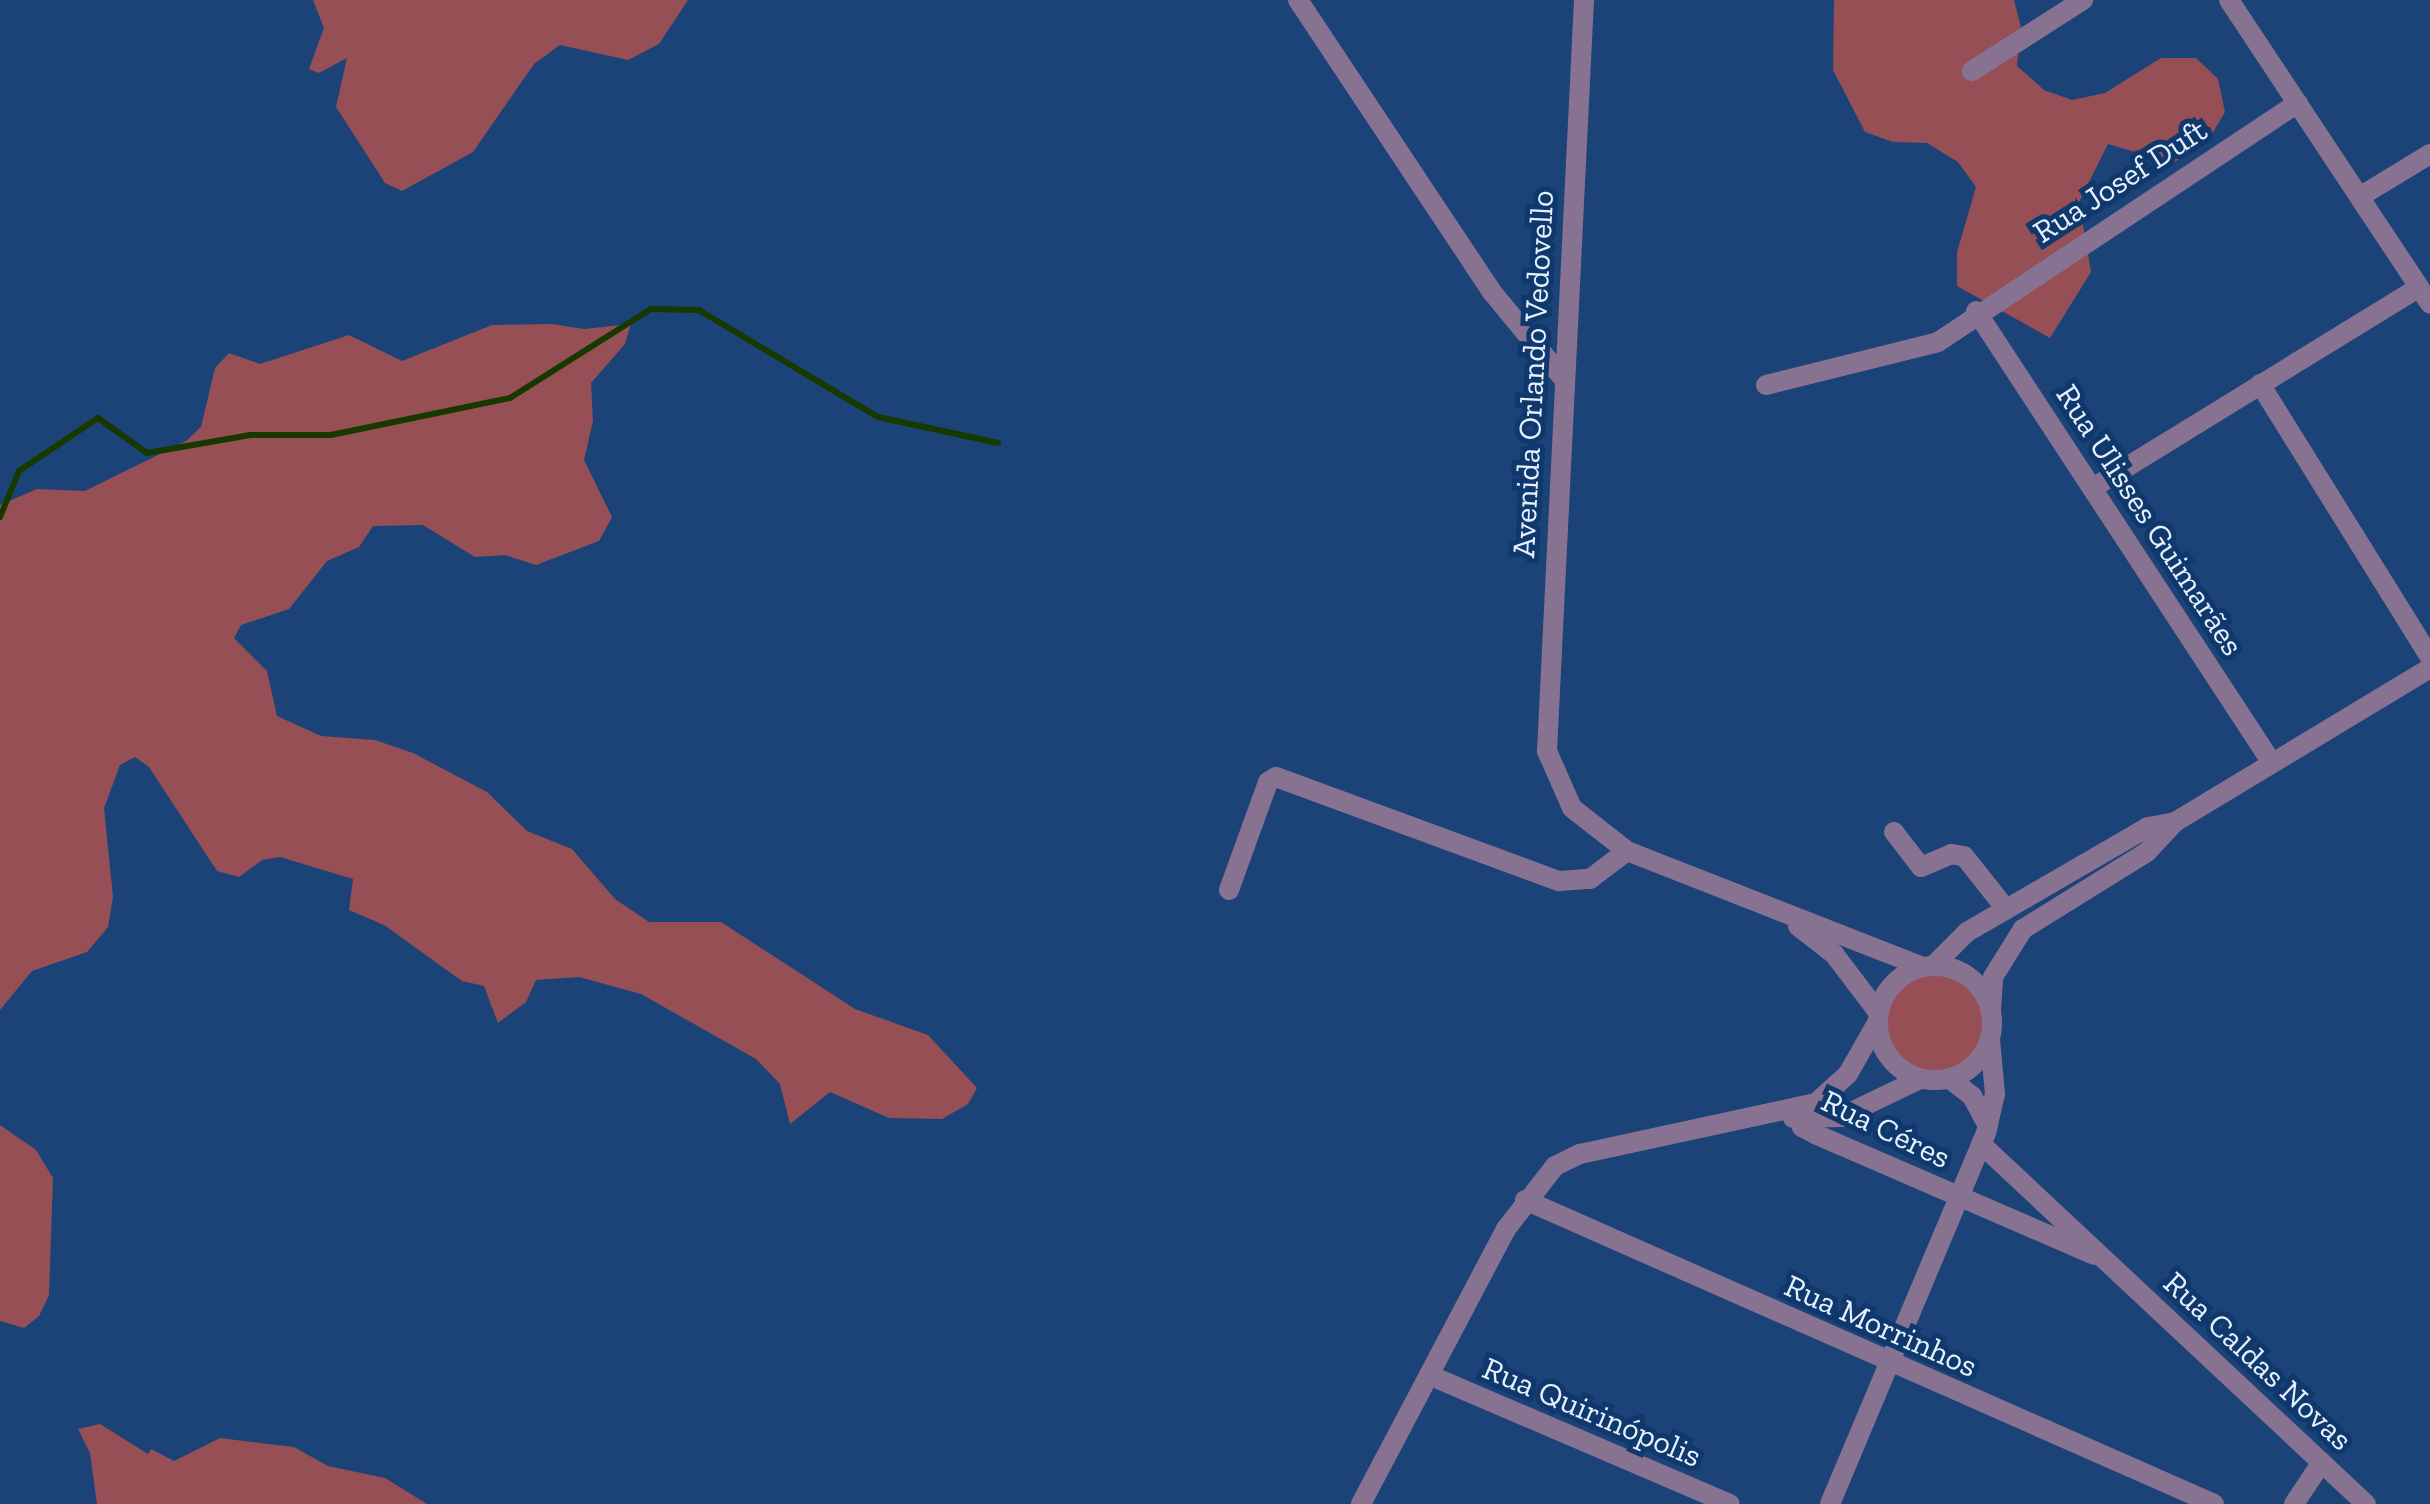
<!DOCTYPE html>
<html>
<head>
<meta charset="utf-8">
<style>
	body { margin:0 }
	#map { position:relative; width:2430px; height:1504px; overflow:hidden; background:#1b4378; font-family:"Zilla Slab",serif }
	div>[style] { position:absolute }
	.green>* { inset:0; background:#964f55 }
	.round { border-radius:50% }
	.stream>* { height:6px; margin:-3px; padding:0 3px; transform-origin:3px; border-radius:3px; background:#173900 }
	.minor>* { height:20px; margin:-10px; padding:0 10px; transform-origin:10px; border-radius:10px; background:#887291 }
	.minor>.ring { margin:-10px; padding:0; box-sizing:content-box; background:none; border:20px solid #887291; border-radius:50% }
	span { translate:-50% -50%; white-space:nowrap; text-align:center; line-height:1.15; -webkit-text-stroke:10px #0f386c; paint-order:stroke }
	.street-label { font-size:32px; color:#e7f1fe }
</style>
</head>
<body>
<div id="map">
	<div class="green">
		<i style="clip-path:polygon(313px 0,688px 0,659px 44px,628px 60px,560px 45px,534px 64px,473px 152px,402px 191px,385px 183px,336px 107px,347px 58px,319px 73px,309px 69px,324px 28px)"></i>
		<i style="clip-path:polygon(1834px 0,2014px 0,2021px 27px,2017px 66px,2044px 90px,2072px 100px,2105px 93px,2161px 58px,2196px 58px,2218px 79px,2225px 112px,2207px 142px,2173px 163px,2108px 144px,2079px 202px,2091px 272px,2050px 338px,1957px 286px,1957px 252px,1976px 187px,1958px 162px,1927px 143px,1893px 142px,1865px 132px,1833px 70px)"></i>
		<i style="clip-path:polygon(552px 324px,584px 329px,631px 324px,625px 344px,591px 383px,593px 421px,584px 460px,612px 517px,599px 541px,536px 565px,505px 555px,475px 557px,423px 525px,373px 526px,359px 547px,327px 561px,289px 609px,241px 625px,234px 638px,267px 671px,277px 716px,321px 736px,375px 740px,413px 753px,487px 792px,527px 831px,572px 849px,615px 899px,649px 922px,721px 922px,855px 1009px,928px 1035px,977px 1088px,968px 1104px,942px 1119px,889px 1118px,830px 1092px,790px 1124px,780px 1084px,756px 1059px,641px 994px,579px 977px,536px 980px,526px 1002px,498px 1023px,484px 986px,462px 981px,384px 925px,349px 910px,353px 879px,280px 857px,262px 860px,239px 877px,217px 871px,149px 767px,135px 757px,120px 765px,104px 808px,113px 897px,108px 927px,87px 952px,32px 971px,0 1010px,0 505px,37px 489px,85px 491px,186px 441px,201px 427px,215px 368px,229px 353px,260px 364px,349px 335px,402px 361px,492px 325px)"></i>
		<i class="round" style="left:1885px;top:974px;width:98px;height:98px"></i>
		<i style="clip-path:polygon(0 1125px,36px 1150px,53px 1178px,49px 1295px,39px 1316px,24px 1328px,0 1321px)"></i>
		<i style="clip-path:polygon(100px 1424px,148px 1454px,151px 1449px,174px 1461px,220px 1438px,294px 1447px,328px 1466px,385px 1478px,427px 1504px,97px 1504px,90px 1453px,78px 1429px)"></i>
	</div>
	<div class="stream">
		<i style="left:0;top:517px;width:50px;rotate:-67.6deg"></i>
		<i style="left:19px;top:471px;width:95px;rotate:-33.9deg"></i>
		<i style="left:98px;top:418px;width:60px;rotate:35.5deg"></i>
		<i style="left:147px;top:453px;width:105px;rotate:-9.9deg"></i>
		<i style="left:250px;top:435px;width:81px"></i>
		<i style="left:331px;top:435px;width:183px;rotate:-11.7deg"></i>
		<i style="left:510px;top:398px;width:167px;rotate:-32.3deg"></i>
		<i style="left:651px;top:309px;width:48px;rotate:1.2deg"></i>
		<i style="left:699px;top:310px;width:209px;rotate:30.9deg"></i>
		<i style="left:878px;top:417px;width:123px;rotate:12.2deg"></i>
	</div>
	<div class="minor">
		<i style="left:1298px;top:0;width:351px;rotate:56.4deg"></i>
		<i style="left:1492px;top:292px;width:110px;rotate:50.5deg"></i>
		<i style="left:1584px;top:0;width:752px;rotate:92.82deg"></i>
		<i style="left:1547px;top:751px;width:62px;rotate:66.3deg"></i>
		<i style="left:1572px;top:808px;width:70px;rotate:38deg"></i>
		<i style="left:1627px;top:851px;width:318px;rotate:21.4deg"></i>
		<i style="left:2229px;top:0;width:364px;rotate:56.5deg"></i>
		<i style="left:1972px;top:71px;width:132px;rotate:-32.6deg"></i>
		<i style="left:2361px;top:196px;width:81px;rotate:-31.3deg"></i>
		<i style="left:1976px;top:311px;width:540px;rotate:56.78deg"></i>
		<i style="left:2260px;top:384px;width:322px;rotate:58.1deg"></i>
		<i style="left:1766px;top:385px;width:177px;rotate:-14deg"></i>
		<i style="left:1938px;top:342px;width:432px;rotate:-33.6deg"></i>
		<i style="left:2096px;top:486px;width:379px;rotate:-31.6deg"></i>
		<i style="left:1894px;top:832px;width:44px;rotate:52.4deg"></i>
		<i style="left:1921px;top:867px;width:33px;rotate:-23deg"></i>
		<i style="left:1951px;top:854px;width:13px;rotate:9deg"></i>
		<i style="left:1964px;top:856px;width:68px;rotate:51.6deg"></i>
		<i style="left:1229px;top:890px;width:115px;rotate:-70.1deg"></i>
		<i style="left:1268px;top:782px;width:9px;rotate:-32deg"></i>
		<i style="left:1276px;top:777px;width:302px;rotate:20.2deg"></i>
		<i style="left:1559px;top:881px;width:31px;rotate:-4deg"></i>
		<i style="left:1590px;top:879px;width:46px;rotate:-37.1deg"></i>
		<i style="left:1798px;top:926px;width:46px;rotate:37.9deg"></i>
		<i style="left:1834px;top:954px;width:73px;rotate:52.8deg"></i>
		<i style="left:1934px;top:965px;width:47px;rotate:-45deg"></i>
		<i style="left:1967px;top:932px;width:209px;rotate:-30.1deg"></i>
		<i style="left:2148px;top:827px;width:27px;rotate:-10deg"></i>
		<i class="ring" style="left:1878px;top:966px;width:94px;height:94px"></i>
		<i style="left:1991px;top:1009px;width:32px;rotate:-86deg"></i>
		<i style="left:1993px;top:977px;width:57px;rotate:-58deg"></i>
		<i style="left:2023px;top:929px;width:146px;rotate:-31.8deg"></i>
		<i style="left:2147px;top:852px;width:41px;rotate:-47deg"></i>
		<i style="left:2175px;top:822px;width:298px;rotate:-31.1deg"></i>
		<i style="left:1950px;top:1079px;width:28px;rotate:38deg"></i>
		<i style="left:1972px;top:1096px;width:34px;rotate:62deg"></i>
		<i style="left:1797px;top:1110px;width:18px;rotate:74deg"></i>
		<i style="left:1802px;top:1127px;width:15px;rotate:28deg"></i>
		<i style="left:1815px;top:1134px;width:304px;rotate:23.4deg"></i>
		<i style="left:1793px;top:1118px;width:48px;rotate:-1.2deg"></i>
		<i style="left:1841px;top:1117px;width:88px;rotate:-25.7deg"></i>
		<i style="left:1981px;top:1144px;width:527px;rotate:43.08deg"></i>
		<i style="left:1525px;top:1200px;width:753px;rotate:23.81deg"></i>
		<i style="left:1429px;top:1375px;width:327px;rotate:23.2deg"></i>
		<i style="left:1361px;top:1504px;width:311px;rotate:-62.2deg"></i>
		<i style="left:1506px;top:1229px;width:80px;rotate:-52.1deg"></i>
		<i style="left:1555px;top:1166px;width:28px;rotate:-26deg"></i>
		<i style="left:1580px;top:1154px;width:241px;rotate:-12.2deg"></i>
		<i style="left:1816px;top:1103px;width:43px;rotate:-42.2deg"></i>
		<i style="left:1848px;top:1074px;width:59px;rotate:-60.4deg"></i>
		<i style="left:1830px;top:1504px;width:402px;rotate:-67.2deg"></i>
		<i style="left:1986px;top:1133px;width:40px;rotate:-77deg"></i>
		<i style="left:1995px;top:1094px;width:54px;rotate:-95.3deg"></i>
		<i style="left:2294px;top:1504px;width:50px;rotate:-56.3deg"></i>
	</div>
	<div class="street-label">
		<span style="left:2120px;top:181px;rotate:-33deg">Rua Josef Duft</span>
		<span style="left:1533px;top:374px;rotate:-87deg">Avenida Orlando Vedovello</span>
		<span style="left:2150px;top:520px;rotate:57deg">Rua Ulisses Guimarães</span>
		<span style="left:1886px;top:1129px;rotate:26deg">Rua Céres</span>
		<span style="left:1881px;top:1326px;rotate:24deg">Rua Morrinhos</span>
		<span style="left:2258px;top:1361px;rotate:43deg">Rua Caldas Novas</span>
		<span style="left:1592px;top:1412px;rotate:23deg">Rua Quirinópolis</span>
	</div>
</div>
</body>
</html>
